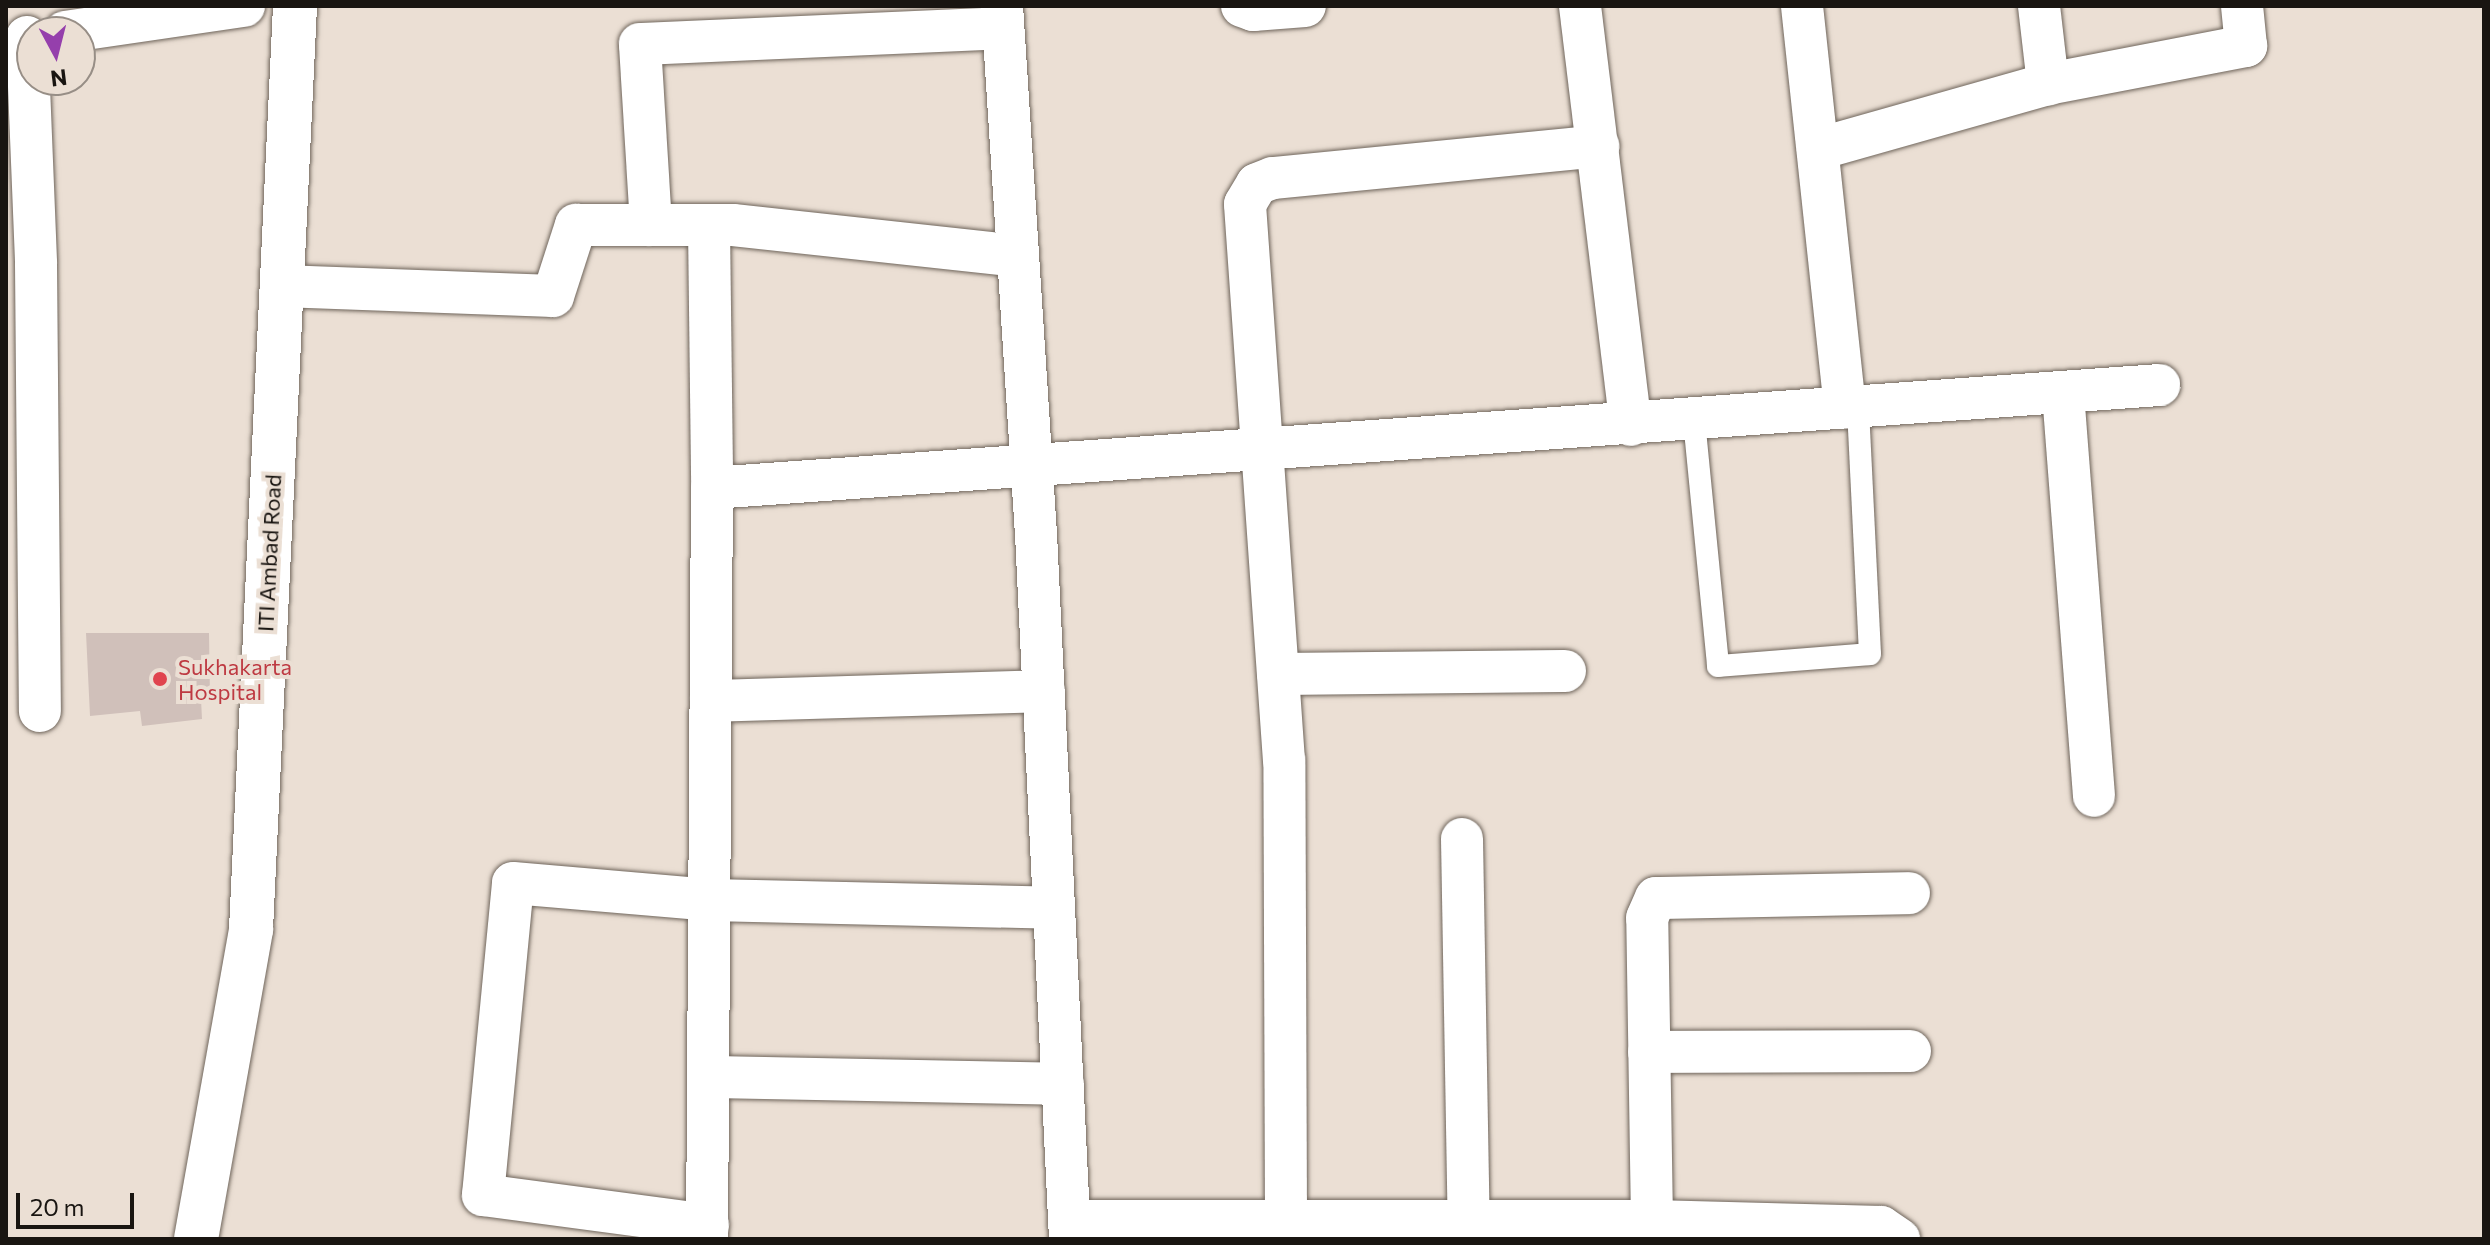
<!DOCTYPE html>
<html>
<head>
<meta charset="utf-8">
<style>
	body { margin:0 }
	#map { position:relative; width:2490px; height:1245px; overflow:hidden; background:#ebdfd4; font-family:Commissioner,sans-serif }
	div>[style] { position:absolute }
	.building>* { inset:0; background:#d0c0ba }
	.roads { filter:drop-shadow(0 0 2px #6f655b) drop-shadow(0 0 2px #6f655b) }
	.service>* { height:22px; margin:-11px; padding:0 11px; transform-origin:11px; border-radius:11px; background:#fff }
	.minor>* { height:42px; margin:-21px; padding:0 21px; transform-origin:21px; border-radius:21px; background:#fff }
	.tertiary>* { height:44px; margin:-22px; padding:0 22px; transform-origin:22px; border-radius:22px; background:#fff }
	.dots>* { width:22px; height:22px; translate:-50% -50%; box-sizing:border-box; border:4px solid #ebdfd4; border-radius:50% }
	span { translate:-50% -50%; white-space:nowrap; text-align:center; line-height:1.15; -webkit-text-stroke:8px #ebdfd4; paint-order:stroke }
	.street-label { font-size:22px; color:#191511 }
	.health-label { font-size:22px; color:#be3a42 }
	.left { translate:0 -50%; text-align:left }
	.frame { position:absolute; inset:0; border:8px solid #191511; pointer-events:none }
	.north { position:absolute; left:16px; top:16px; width:80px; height:80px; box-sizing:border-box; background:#ebdfd4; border:2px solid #978e86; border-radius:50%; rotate:173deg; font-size:22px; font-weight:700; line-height:32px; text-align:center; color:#191511 }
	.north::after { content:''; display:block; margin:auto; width:28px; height:36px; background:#953fac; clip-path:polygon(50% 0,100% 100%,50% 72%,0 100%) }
	.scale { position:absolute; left:16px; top:1193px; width:118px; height:36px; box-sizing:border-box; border:4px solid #191511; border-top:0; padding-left:10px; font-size:24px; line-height:28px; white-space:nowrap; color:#191511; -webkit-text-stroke:6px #ebdfd4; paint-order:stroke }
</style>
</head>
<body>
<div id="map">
	<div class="building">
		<i style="clip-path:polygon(86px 633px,209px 633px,210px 698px,201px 699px,202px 719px,142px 726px,140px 711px,90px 716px)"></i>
	</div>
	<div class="roads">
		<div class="service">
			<i style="left:1694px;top:420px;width:247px;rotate:84.4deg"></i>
			<i style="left:1718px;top:666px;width:152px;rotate:-4.5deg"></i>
			<i style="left:1870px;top:654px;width:247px;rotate:-92.8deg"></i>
		</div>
		<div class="minor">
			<i style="left:1002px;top:6px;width:529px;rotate:86.32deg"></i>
			<i style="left:1036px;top:534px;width:706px;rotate:87.24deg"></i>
			<i style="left:1242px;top:6px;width:12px;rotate:20deg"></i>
			<i style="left:1253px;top:10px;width:52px;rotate:-4.4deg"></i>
			<i style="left:1580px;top:6px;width:422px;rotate:83.1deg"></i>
			<i style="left:1802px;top:6px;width:404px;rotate:83.9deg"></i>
			<i style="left:2039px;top:6px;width:79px;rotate:83.4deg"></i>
			<i style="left:65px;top:32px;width:181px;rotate:-8.3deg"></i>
			<i style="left:27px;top:37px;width:227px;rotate:87.7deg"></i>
			<i style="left:36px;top:264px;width:447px;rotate:89.5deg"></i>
			<i style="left:1818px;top:149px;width:239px;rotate:-15.8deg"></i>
			<i style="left:2048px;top:84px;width:202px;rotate:-10.9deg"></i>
			<i style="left:2246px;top:46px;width:40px;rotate:-95.7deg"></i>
			<i style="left:651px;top:225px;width:181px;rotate:-93.5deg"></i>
			<i style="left:640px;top:44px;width:363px;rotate:-2.5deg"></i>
			<i style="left:709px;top:226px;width:262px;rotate:89.3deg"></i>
			<i style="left:282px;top:286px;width:271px;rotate:2.1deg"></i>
			<i style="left:553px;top:296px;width:75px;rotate:-72.1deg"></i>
			<i style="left:576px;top:225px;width:157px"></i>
			<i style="left:733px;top:225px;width:286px;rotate:6.2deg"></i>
			<i style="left:2063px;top:393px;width:404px;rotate:85.6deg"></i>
			<i style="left:1278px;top:674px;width:287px;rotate:-0.6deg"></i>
			<i style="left:711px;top:701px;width:333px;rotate:-1.7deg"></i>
			<i style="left:1462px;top:839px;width:384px;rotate:89deg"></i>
			<i style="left:1649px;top:1052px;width:261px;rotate:-0.2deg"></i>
			<i style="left:709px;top:1077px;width:354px;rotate:1.1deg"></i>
			<i style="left:1069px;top:1221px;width:583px"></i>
			<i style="left:1652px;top:1221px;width:229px;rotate:1.5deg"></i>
			<i style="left:1881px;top:1227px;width:22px;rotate:34deg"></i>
			<i style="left:1286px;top:1221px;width:460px;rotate:-90.2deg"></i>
			<i style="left:1284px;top:761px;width:558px;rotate:-94.01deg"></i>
			<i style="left:1245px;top:204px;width:23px;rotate:-59deg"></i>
			<i style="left:1257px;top:184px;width:17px;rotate:-21deg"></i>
			<i style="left:1273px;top:178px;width:327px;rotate:-5.6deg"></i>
			<i style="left:1652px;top:1221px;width:303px;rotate:-90.9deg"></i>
			<i style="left:1647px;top:918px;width:22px;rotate:-66deg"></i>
			<i style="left:1656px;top:898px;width:253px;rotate:-1.1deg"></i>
			<i style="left:708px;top:1225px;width:227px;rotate:-172.4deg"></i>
			<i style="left:483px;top:1195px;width:313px;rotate:-84.5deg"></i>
			<i style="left:513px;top:883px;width:198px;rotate:4.9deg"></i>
			<i style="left:710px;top:900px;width:344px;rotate:1.3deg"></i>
			<i style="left:707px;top:1239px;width:751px;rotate:-89.62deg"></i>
			<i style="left:712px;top:488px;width:1451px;rotate:-4.07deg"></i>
		</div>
		<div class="tertiary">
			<i style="left:196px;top:1239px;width:315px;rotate:-79.9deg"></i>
			<i style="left:251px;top:929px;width:924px;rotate:-87.27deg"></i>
		</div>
	</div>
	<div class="dots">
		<i style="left:160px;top:679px;background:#e0444e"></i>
	</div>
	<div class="street-label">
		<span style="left:269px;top:553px;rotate:-87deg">ITI Ambad Road</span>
	</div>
	<div class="health-label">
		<span class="left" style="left:178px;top:679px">Sukhakarta<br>Hospital</span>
	</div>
	<div class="frame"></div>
	<div class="north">N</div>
	<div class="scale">20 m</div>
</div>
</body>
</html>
